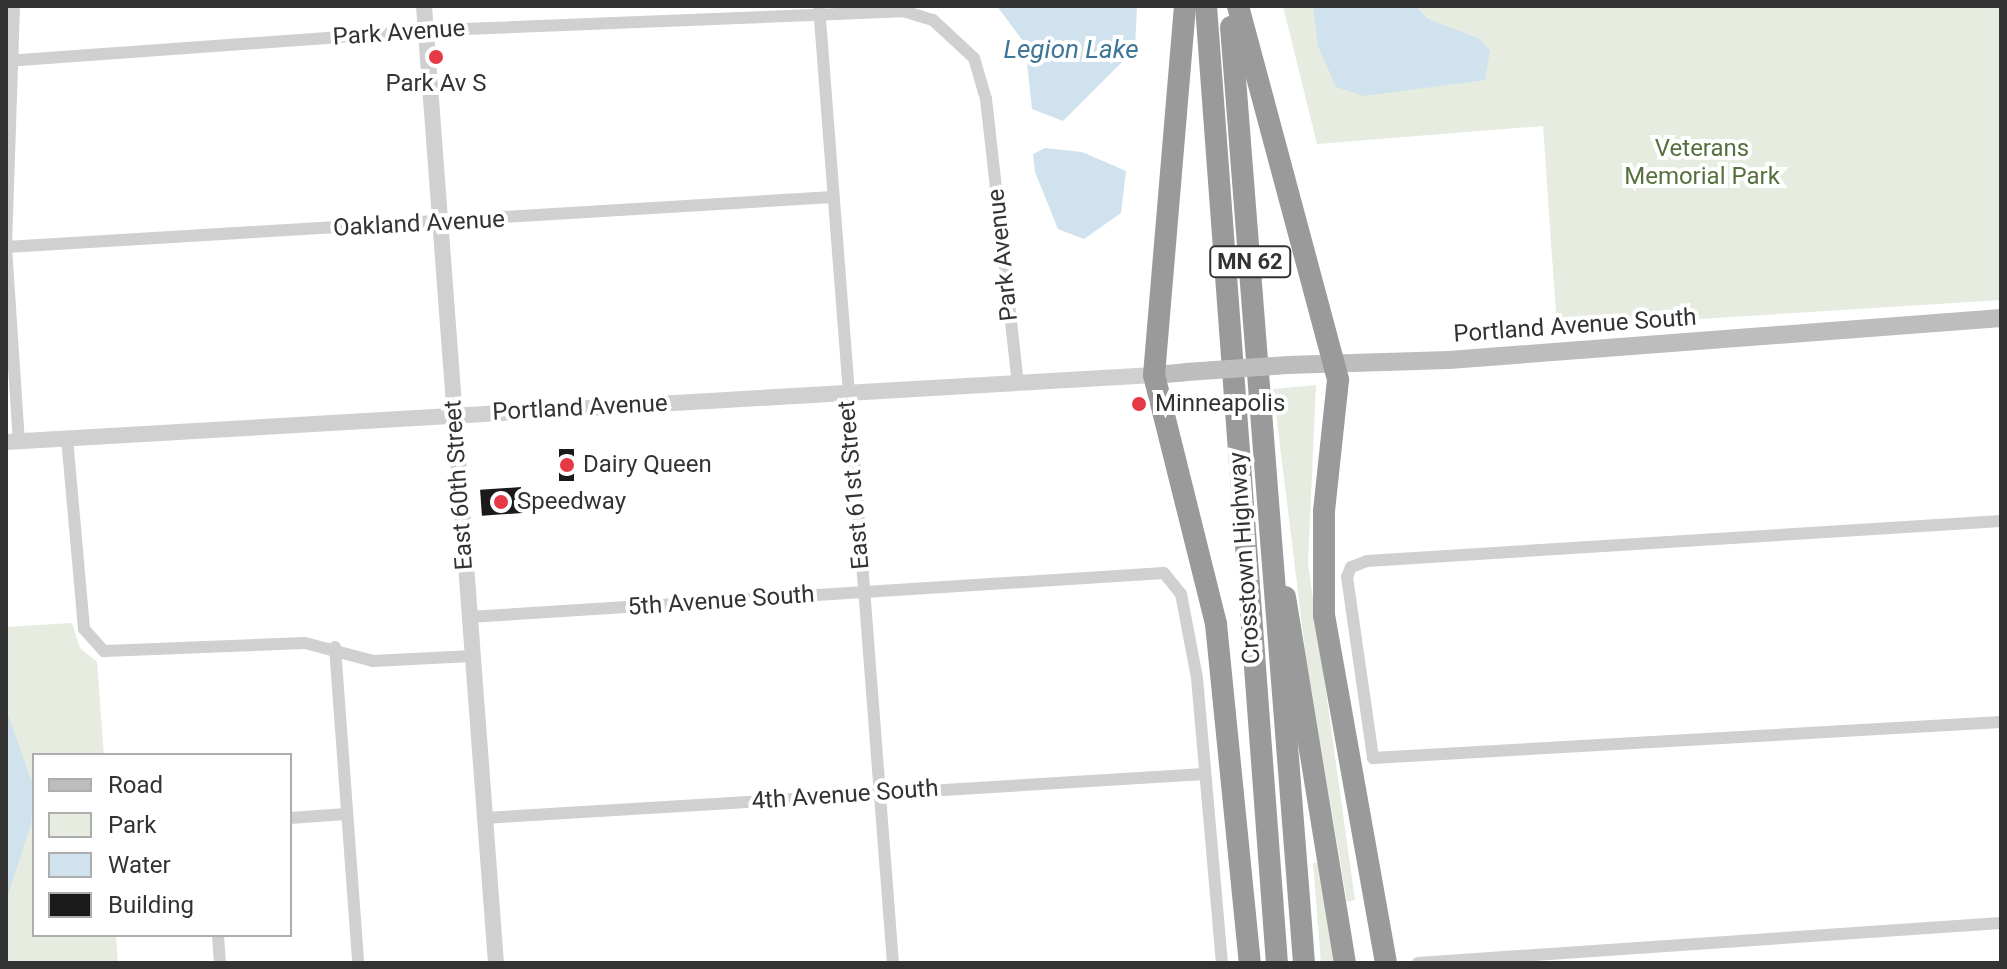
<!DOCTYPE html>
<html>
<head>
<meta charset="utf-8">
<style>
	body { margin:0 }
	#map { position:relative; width:2007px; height:969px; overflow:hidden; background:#fff; font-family:Roboto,sans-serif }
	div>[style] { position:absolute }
	.green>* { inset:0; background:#e6ecdf }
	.water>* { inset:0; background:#cfe2ee }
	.building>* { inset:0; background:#1a1a1a; transform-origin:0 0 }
	.minor>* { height:12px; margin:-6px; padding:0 6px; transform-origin:6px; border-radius:6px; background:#d0d0d0 }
	.tertiary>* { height:16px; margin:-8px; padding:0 8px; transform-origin:8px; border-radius:8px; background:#d0d0d0 }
	.secondary>* { height:18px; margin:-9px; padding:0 9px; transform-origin:9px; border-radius:9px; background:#bdbdbd }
	.motorway>* { height:22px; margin:-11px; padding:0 11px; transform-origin:11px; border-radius:11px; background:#9a9a9a }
	.secondary-bridge>* { height:18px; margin:-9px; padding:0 9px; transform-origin:9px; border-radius:9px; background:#bdbdbd }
	.dots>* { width:22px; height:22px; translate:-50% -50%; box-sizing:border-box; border:4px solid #fff; border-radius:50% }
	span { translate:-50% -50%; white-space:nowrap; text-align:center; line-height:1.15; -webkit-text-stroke:8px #fff; paint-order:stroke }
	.shield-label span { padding:2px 6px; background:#fff; border:2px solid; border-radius:6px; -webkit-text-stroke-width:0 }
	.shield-label { font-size:22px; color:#333; font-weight:700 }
	.street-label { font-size:24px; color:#333 }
	.poi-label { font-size:24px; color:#333 }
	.left { translate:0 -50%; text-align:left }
	.park-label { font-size:24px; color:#56703f }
	.water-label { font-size:26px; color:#3f7597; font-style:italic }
	.frame { position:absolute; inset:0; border:8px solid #333; pointer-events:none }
	.legend { position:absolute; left:32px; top:753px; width:260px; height:184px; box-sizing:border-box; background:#fff; border:2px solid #adadad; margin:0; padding:10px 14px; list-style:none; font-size:24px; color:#333 }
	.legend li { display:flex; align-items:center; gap:16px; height:40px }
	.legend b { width:40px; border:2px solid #adadad }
</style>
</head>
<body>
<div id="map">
	<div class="green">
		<i style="clip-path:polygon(1283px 6px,2001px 6px,2001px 300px,1557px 328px,1543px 126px,1317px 144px)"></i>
		<i style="clip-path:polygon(1316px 385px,1308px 563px,1355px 900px,1347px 902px,1306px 657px,1273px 389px)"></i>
		<i style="clip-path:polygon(72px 623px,80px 648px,97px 662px,104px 755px,34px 755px,34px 935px,116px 935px,118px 963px,6px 963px,6px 627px)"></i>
		<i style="clip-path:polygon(1313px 863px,1320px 863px,1339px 963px,1321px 963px)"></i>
	</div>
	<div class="water">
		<i style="clip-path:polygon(997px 6px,1137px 6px,1135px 49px,1063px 121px,1032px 109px,1025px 44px)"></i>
		<i style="clip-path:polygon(1313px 6px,1416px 6px,1428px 19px,1480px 39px,1490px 51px,1485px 80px,1364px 96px,1336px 87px,1318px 46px)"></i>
		<i style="clip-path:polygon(1045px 148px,1082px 152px,1126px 171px,1121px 213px,1084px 239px,1058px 229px,1035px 172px,1033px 154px)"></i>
		<i style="clip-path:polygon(6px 709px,34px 788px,31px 824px,6px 901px)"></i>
	</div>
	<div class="building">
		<i style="left:559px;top:449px;width:15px;height:32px"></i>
		<i style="left:521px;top:487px;width:26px;height:41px;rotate:86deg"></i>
	</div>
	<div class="minor">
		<i style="left:14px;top:6px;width:241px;rotate:91.9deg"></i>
		<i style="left:6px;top:247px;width:194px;rotate:86.2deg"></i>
		<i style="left:819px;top:6px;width:960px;rotate:85.58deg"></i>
		<i style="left:6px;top:61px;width:434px;rotate:-4.1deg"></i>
		<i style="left:439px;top:30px;width:464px;rotate:-2.3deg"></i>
		<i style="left:903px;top:11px;width:31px;rotate:17deg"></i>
		<i style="left:933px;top:20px;width:56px;rotate:42.8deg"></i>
		<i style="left:974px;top:58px;width:43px;rotate:73.7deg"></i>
		<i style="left:986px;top:99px;width:287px;rotate:83.6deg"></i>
		<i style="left:6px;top:247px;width:828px;rotate:-3.46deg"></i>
		<i style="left:67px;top:438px;width:192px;rotate:84.9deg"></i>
		<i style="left:84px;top:629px;width:30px;rotate:48deg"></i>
		<i style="left:104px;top:651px;width:201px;rotate:-2.3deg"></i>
		<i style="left:305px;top:643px;width:70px;rotate:14.8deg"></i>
		<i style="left:373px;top:661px;width:99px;rotate:-2.9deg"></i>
		<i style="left:2001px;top:521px;width:635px;rotate:176.39deg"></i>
		<i style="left:1367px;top:561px;width:17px;rotate:159deg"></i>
		<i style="left:1351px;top:567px;width:11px;rotate:112deg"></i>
		<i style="left:1347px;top:577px;width:183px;rotate:81.8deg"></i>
		<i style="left:1373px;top:758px;width:629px;rotate:-3.28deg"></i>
		<i style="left:469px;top:617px;width:696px;rotate:-3.62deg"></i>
		<i style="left:1164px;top:573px;width:27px;rotate:51deg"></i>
		<i style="left:1181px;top:594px;width:86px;rotate:79.2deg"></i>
		<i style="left:1197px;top:678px;width:286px;rotate:85deg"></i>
		<i style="left:335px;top:647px;width:317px;rotate:85.8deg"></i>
		<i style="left:290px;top:818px;width:56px;rotate:-4.1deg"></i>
		<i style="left:485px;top:818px;width:721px;rotate:-3.5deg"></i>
		<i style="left:218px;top:935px;width:28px;rotate:86deg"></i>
		<i style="left:1418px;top:963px;width:584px;rotate:-3.92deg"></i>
	</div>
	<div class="tertiary">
		<i style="left:424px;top:6px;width:960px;rotate:85.7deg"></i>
		<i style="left:6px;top:442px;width:1150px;rotate:-3.34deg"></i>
	</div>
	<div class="secondary">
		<i style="left:1288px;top:365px;width:161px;rotate:-1.8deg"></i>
		<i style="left:1449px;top:360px;width:554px;rotate:-4.35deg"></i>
		<i style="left:1154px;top:375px;width:32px;rotate:-5deg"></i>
	</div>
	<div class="motorway">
		<i style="left:1185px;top:6px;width:370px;rotate:94.8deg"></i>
		<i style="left:1154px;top:375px;width:257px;rotate:76deg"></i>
		<i style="left:1216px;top:624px;width:341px;rotate:84.3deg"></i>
		<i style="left:1206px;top:6px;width:960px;rotate:85.76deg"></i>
		<i style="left:1238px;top:6px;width:387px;rotate:75deg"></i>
		<i style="left:1338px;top:380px;width:132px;rotate:96.1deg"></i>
		<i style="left:1324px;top:511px;width:104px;rotate:90deg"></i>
		<i style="left:1324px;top:615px;width:353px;rotate:79.9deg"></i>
		<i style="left:1231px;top:27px;width:939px;rotate:85.54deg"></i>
		<i style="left:1285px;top:597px;width:371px;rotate:80.7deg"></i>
	</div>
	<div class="secondary-bridge">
		<i style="left:1186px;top:372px;width:102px;rotate:-3.9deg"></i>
	</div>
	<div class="dots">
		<i style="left:436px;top:57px;background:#e63946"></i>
		<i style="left:1139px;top:404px;background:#e63946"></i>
		<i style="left:567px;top:465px;background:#e63946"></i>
		<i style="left:501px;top:502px;background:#e63946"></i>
	</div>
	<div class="shield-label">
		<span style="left:1250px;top:262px">MN 62</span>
	</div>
	<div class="street-label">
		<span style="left:399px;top:33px;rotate:-4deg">Park Avenue</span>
		<span style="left:419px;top:224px;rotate:-3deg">Oakland Avenue</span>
		<span style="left:1003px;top:255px;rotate:-96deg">Park Avenue</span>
		<span style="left:1575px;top:326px;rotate:-4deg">Portland Avenue South</span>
		<span style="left:580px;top:408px;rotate:-3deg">Portland Avenue</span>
		<span style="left:459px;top:485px;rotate:-94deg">East 60th Street</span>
		<span style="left:854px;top:485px;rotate:-95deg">East 61st Street</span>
		<span style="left:1245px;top:558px;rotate:-94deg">Crosstown Highway</span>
		<span style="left:721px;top:601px;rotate:-4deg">5th Avenue South</span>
		<span style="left:845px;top:795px;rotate:-4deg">4th Avenue South</span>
	</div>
	<div class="poi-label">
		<span style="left:436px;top:84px">Park Av S</span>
		<span class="left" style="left:1155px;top:404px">Minneapolis</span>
		<span class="left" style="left:583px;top:465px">Dairy Queen</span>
		<span class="left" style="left:517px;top:502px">Speedway</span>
	</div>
	<div class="park-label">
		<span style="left:1702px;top:163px">Veterans<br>Memorial Park</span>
	</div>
	<div class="water-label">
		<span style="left:1071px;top:50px">Legion Lake</span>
	</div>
	<div class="frame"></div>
	<ul class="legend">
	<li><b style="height:10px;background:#bdbdbd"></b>Road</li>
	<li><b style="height:22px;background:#e6ecdf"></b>Park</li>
	<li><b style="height:22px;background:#cfe2ee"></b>Water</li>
	<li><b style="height:22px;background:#1a1a1a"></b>Building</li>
	</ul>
</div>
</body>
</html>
